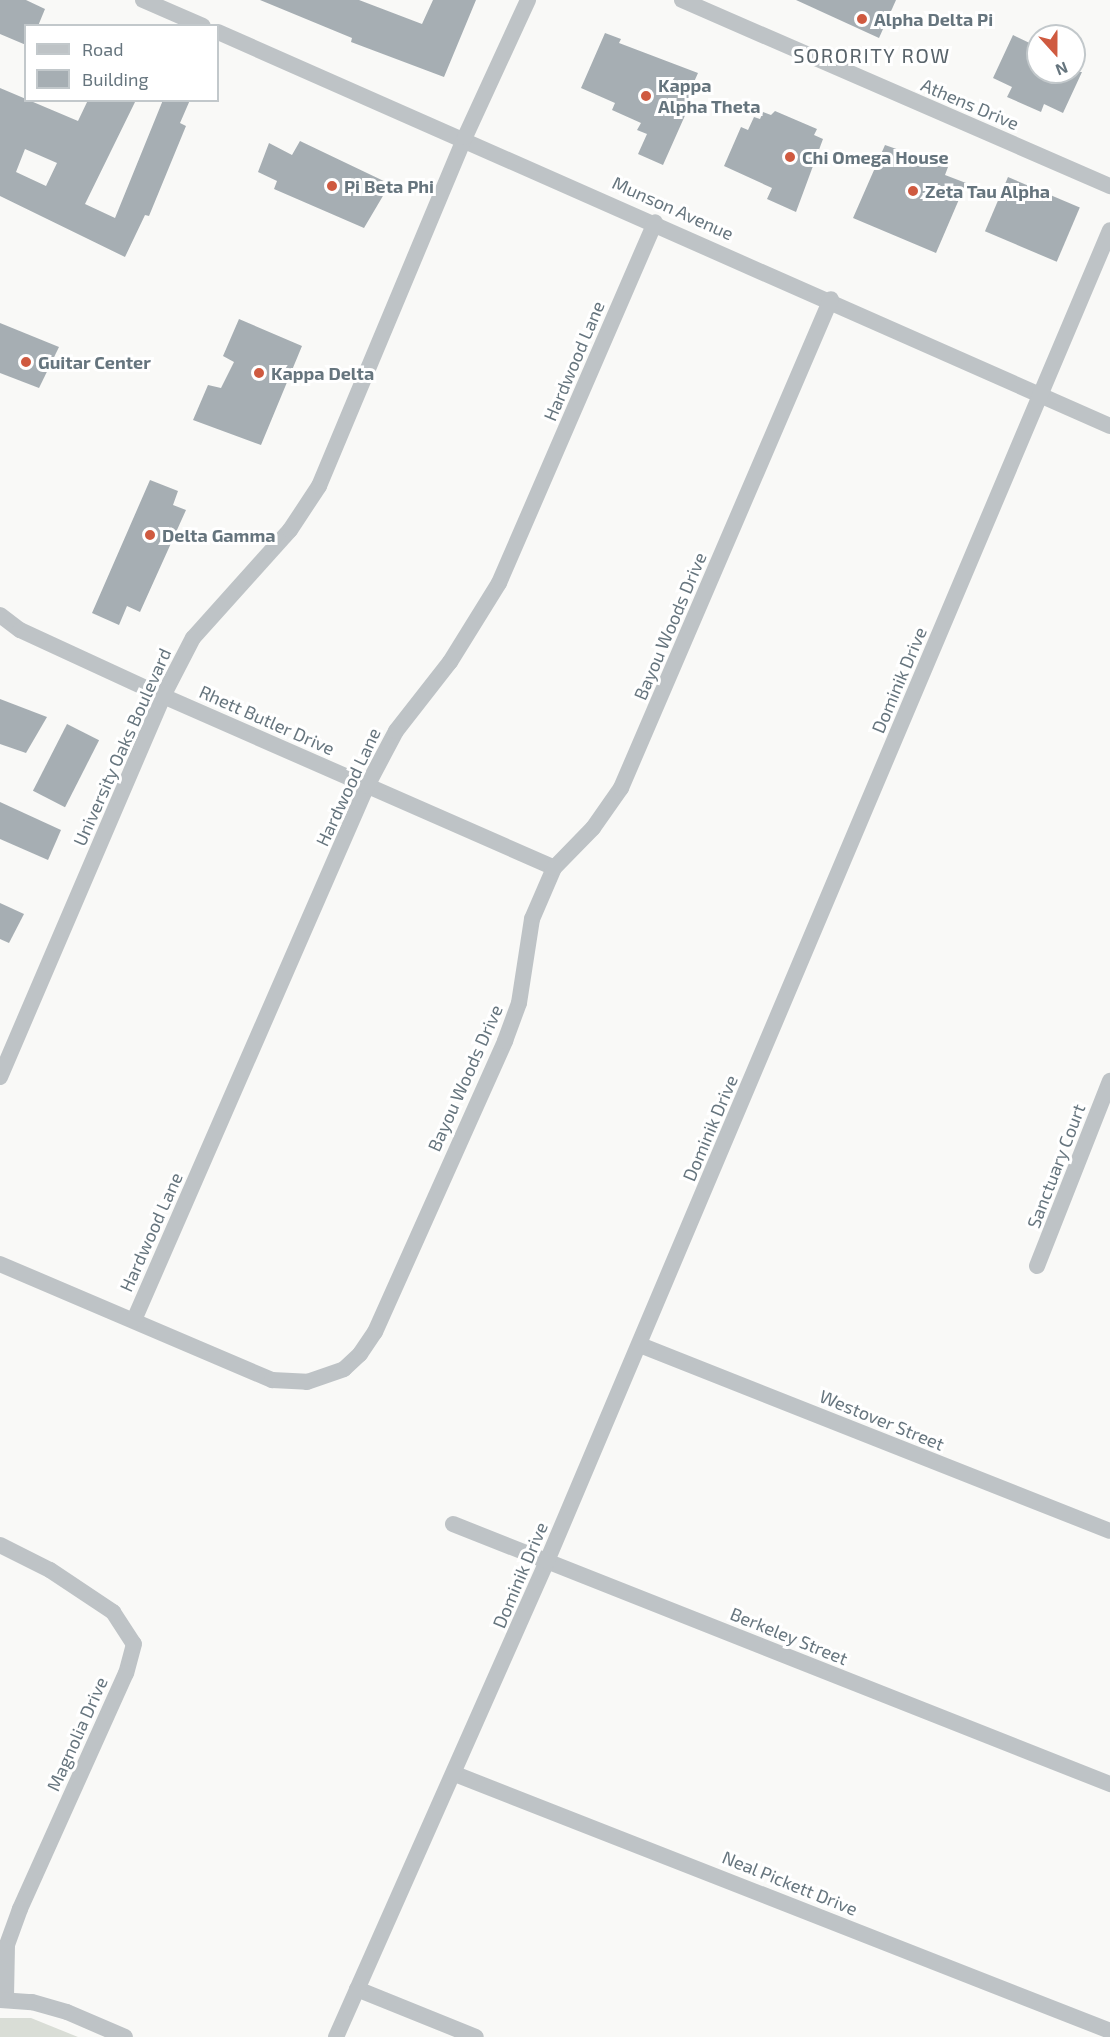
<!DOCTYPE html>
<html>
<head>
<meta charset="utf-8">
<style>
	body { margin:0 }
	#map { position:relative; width:1110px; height:2037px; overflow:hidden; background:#f9f9f7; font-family:"Exo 2",sans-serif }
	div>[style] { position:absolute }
	.green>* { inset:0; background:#d9ddd6 }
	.building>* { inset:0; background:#a6aeb3; transform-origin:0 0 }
	.minor>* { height:16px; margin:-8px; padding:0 8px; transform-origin:8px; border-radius:8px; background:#bec3c6 }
	.dots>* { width:16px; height:16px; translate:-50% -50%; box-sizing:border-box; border:3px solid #fff; border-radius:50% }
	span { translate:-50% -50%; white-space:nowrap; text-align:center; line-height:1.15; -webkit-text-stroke:6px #fff; paint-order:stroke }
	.poi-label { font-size:18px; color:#66757e; font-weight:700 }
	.left { translate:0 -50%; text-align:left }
	.street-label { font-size:18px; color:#66757e }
	.neighbourhood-label { font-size:20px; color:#58636a; letter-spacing:1.5px }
	.legend { position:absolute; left:24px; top:24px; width:195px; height:78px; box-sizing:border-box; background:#fff; border:2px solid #c2c8cb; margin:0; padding:8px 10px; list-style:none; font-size:18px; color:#66757e }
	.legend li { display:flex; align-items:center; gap:12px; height:30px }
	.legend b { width:30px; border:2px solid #c2c8cb }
	.north { position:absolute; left:1026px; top:24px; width:60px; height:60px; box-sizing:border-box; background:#fff; border:2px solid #c2c8cb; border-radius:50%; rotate:159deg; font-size:16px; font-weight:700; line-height:24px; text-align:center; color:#66757e }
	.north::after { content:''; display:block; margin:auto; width:21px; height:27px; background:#cf5a40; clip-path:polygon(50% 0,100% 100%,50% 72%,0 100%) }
</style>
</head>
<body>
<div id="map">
	<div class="green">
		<i style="clip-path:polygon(0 2018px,31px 2018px,78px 2037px,0 2037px)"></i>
	</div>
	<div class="building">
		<i style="clip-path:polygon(0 0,26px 0,45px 9px,38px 26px,26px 26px,26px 45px,0 34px)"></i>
		<i style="clip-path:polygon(260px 0,359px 0,422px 24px,433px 0,476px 0,444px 77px,351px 42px,352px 38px)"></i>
		<i style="clip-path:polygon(796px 0,896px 0,879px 38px)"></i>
		<i style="clip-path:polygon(605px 33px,621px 39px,619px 43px,698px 73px,694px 82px,699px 84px,663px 165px,638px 154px,647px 134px,637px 130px,641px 123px,612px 110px,615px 103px,581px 88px)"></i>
		<i style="clip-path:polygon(1013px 35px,1038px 47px,1038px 72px,1082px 72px,1063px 113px,1044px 104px,1041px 112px,1007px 97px,1012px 87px,993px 78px)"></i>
		<i style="clip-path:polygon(evenodd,0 88px,78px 121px,88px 100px,136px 100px,85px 204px,115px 218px,163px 100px,190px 100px,180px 123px,186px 126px,149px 216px,145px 215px,125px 257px,0 196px,0 88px,25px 149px,57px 163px,46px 186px,16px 172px,25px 149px)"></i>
		<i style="clip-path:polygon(775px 111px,817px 129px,814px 135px,823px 139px,796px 212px,767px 199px,772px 188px,724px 166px,741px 127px,748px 130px,754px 117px,760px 119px,763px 112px,771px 115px)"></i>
		<i style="clip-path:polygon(300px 141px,390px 184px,364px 228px,274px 189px,277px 181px,258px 172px,269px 143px,292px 155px)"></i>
		<i style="clip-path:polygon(885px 145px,948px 167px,945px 175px,966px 183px,936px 253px,853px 218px)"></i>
		<i style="left:1008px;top:177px;width:78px;height:59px;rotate:23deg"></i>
		<i style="clip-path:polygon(239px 319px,302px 346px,261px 445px,193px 420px,208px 385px,221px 388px,234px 362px,223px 356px)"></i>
		<i style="clip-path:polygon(0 323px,59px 347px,39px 388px,0 373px)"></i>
		<i style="clip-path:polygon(150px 480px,178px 491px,173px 505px,186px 510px,140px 612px,127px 606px,119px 625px,92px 613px)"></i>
		<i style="clip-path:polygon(0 699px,47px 717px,26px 753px,0 744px)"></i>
		<i style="left:67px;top:724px;width:36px;height:75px;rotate:27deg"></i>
		<i style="clip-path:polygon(0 802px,61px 830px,48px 860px,0 839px)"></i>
		<i style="clip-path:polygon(0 903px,24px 914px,9px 943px,0 939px)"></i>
	</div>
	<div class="minor">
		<i style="left:143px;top:0;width:65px;rotate:23.4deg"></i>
		<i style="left:682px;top:0;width:467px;rotate:23.5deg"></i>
		<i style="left:218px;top:32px;width:975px;rotate:23.83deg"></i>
		<i style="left:0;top:615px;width:25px;rotate:37deg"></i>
		<i style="left:20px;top:630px;width:157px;rotate:24.8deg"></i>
		<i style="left:163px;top:696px;width:427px;rotate:23.7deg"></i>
		<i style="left:0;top:1077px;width:414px;rotate:-66.8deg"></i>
		<i style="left:163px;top:696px;width:65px;rotate:-62.7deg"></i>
		<i style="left:193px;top:638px;width:145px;rotate:-48.1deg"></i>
		<i style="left:290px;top:530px;width:53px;rotate:-56.6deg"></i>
		<i style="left:319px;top:486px;width:378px;rotate:-67.3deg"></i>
		<i style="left:465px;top:137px;width:151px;rotate:-65.3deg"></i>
		<i style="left:0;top:1264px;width:296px;rotate:23.1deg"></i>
		<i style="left:272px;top:1380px;width:35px;rotate:3deg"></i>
		<i style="left:307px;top:1382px;width:39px;rotate:-19deg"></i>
		<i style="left:344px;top:1369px;width:22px;rotate:-43deg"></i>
		<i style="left:360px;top:1354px;width:27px;rotate:-56deg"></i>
		<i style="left:375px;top:1332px;width:319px;rotate:-65.9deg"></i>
		<i style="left:505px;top:1041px;width:40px;rotate:-69.8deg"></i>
		<i style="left:519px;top:1003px;width:85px;rotate:-81.2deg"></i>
		<i style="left:532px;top:919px;width:56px;rotate:-66.7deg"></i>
		<i style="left:554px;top:868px;width:56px;rotate:-45.7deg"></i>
		<i style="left:593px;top:828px;width:49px;rotate:-55deg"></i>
		<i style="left:621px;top:788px;width:532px;rotate:-66.76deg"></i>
		<i style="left:1037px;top:1266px;width:199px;rotate:-68.5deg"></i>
		<i style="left:134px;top:1320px;width:583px;rotate:-66.43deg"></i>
		<i style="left:367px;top:786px;width:62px;rotate:-62.2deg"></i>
		<i style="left:396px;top:731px;width:88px;rotate:-52deg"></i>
		<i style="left:450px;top:662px;width:93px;rotate:-58.2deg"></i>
		<i style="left:499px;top:583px;width:393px;rotate:-66.6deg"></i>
		<i style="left:640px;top:1345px;width:505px;rotate:21.59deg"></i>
		<i style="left:453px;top:1524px;width:707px;rotate:21.59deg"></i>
		<i style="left:0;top:1545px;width:56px;rotate:26.6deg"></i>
		<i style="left:50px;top:1570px;width:76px;rotate:33.7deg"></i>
		<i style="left:113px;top:1612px;width:38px;rotate:57deg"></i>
		<i style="left:134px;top:1644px;width:30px;rotate:105deg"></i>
		<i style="left:126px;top:1673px;width:259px;rotate:114.2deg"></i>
		<i style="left:20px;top:1909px;width:38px;rotate:110deg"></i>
		<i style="left:7px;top:1945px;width:54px;rotate:91.1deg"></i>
		<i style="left:455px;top:1774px;width:704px;rotate:21.42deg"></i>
		<i style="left:357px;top:1989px;width:128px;rotate:22deg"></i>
		<i style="left:0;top:2000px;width:32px;rotate:4deg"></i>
		<i style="left:32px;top:2002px;width:36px;rotate:16deg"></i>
		<i style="left:67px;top:2012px;width:63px;rotate:23.3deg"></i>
		<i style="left:336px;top:2037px;width:521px;rotate:-66.09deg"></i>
		<i style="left:547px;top:1561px;width:1445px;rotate:-67.07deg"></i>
	</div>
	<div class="dots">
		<i style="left:862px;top:19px;background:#cf5a40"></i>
		<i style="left:646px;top:96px;background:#cf5a40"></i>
		<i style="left:790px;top:157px;background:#cf5a40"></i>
		<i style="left:332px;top:186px;background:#cf5a40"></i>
		<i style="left:913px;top:191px;background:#cf5a40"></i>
		<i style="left:26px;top:362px;background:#cf5a40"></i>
		<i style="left:259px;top:373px;background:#cf5a40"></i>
		<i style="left:150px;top:535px;background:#cf5a40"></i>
	</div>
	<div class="poi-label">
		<span class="left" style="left:874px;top:19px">Alpha Delta Pi</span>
		<span class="left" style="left:658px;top:96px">Kappa<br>Alpha Theta</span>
		<span class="left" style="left:802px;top:157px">Chi Omega House</span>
		<span class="left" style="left:344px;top:186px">Pi Beta Phi</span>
		<span class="left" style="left:925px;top:191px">Zeta Tau Alpha</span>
		<span class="left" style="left:38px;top:362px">Guitar Center</span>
		<span class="left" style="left:271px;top:373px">Kappa Delta</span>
		<span class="left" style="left:162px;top:535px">Delta Gamma</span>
	</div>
	<div class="street-label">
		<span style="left:970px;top:104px;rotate:23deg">Athens Drive</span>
		<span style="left:673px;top:208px;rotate:24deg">Munson Avenue</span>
		<span style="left:574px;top:361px;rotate:-67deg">Hardwood Lane</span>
		<span style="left:670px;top:626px;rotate:-67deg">Bayou Woods Drive</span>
		<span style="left:899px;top:680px;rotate:-67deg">Dominik Drive</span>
		<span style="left:267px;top:720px;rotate:24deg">Rhett Butler Drive</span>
		<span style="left:122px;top:747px;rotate:-66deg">University Oaks Boulevard</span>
		<span style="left:348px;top:787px;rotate:-65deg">Hardwood Lane</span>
		<span style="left:465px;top:1078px;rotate:-66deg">Bayou Woods Drive</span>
		<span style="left:710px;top:1128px;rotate:-67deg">Dominik Drive</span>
		<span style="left:1056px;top:1166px;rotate:-69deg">Sanctuary Court</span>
		<span style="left:151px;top:1232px;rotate:-66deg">Hardwood Lane</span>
		<span style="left:882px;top:1420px;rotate:22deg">Westover Street</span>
		<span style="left:520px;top:1575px;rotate:-67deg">Dominik Drive</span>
		<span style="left:789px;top:1636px;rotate:22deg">Berkeley Street</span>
		<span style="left:77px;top:1734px;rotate:-66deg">Magnolia Drive</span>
		<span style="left:790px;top:1883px;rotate:22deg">Neal Pickett Drive</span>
	</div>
	<div class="neighbourhood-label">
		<span style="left:872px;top:55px">SORORITY ROW</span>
	</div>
	<ul class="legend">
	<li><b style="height:8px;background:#bec3c6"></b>Road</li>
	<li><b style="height:16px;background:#a6aeb3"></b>Building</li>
	</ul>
	<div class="north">N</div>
</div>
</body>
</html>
